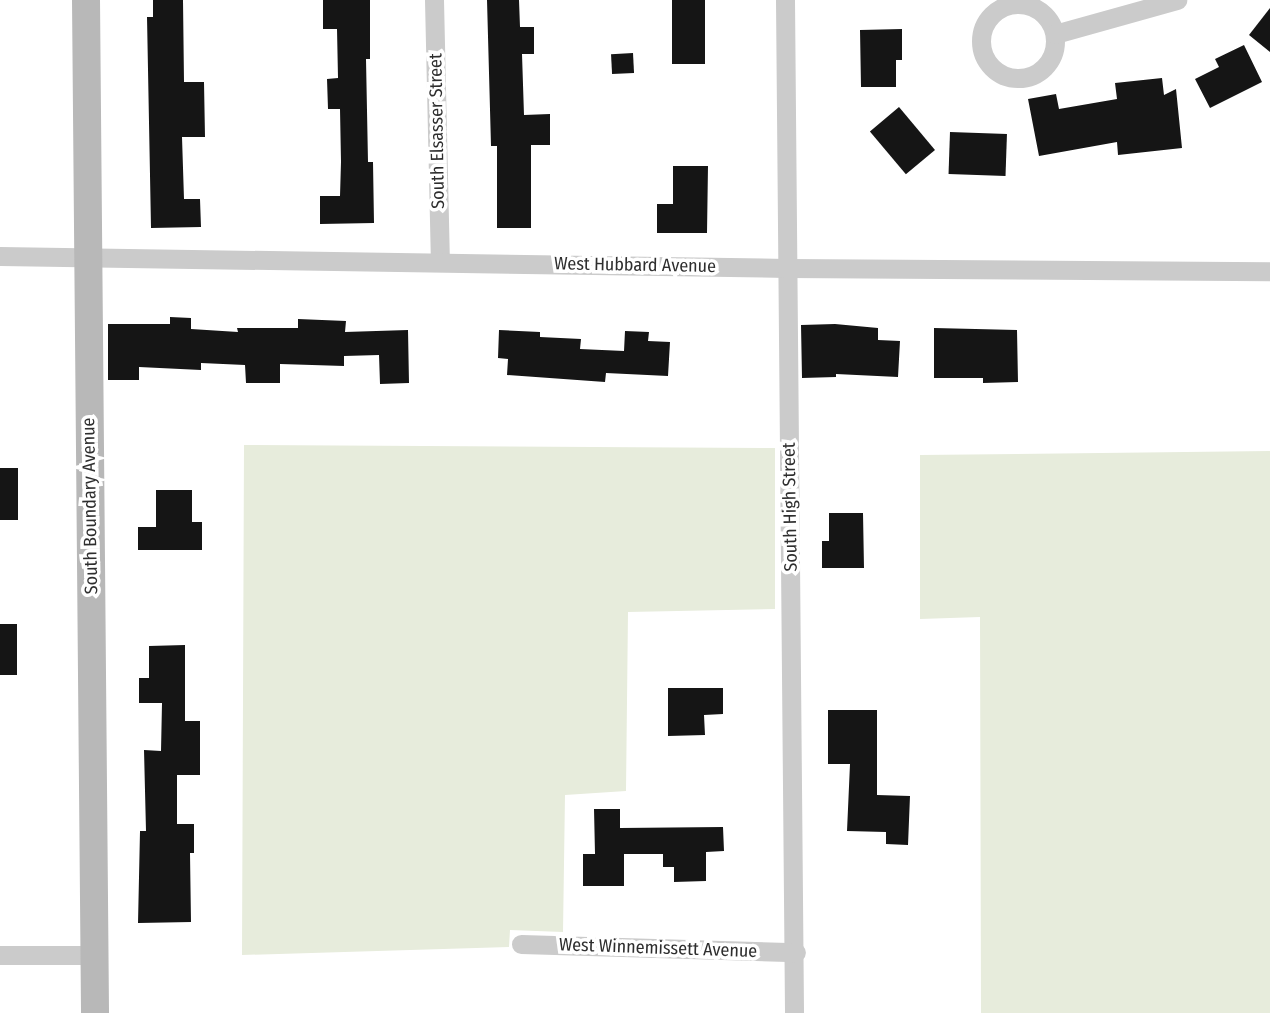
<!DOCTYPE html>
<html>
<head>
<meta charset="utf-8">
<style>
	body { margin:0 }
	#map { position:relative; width:1270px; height:1013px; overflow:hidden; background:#fff; font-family:"Fira Sans Condensed",sans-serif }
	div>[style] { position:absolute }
	.green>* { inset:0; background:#e7ecdc }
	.building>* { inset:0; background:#151515; transform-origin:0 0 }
	.street>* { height:19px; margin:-9.5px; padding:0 9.5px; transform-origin:9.5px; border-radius:9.5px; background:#cbcbcb }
	.street>.ring { margin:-9.5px; padding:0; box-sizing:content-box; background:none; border:19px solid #cbcbcb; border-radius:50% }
	.secondary>* { height:28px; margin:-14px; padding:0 14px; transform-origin:14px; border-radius:14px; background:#b8b8b8 }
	span { translate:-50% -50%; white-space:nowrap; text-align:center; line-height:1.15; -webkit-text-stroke:7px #fff; paint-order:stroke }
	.street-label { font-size:18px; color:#2e2e2e }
</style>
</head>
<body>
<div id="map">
	<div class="green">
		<i style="clip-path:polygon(244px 445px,775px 448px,775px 609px,628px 612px,626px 791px,565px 795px,563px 932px,510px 930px,509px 947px,242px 955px)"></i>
		<i style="clip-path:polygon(1270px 451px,1270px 1013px,981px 1013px,980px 617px,920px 619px,920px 455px)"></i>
	</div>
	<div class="building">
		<i style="clip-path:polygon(153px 0,183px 0,184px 82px,204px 82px,205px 137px,182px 137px,184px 199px,200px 199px,201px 227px,151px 228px,147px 17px,153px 17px)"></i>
		<i style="clip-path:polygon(323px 0,370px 0,370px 59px,366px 59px,368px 162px,373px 162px,374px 223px,320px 224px,320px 196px,340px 196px,341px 162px,340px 109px,328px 109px,327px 79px,338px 78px,337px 29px,323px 29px)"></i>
		<i style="clip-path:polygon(487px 0,519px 0,520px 27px,534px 27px,534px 54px,522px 54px,524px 115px,550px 114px,550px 145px,531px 145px,531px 228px,497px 228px,497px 146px,491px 146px)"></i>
		<i style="left:672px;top:0;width:33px;height:64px"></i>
		<i style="clip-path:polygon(1270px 8px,1270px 52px,1249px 35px)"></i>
		<i style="clip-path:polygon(902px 29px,902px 60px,896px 60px,896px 87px,861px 87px,860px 30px)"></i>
		<i style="clip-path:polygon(1244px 45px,1262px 82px,1210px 108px,1195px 79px,1219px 67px,1215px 59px)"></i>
		<i style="left:633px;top:53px;width:20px;height:22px;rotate:87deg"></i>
		<i style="clip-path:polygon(1162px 78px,1164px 95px,1176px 89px,1182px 148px,1118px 155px,1117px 142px,1039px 156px,1028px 99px,1056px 94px,1059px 109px,1117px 99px,1115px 83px)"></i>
		<i style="left:899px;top:107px;width:56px;height:38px;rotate:50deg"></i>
		<i style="left:950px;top:132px;width:57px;height:42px;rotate:2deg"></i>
		<i style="clip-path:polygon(673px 166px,708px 166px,707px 233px,657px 233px,657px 204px,673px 204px)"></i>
		<i style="clip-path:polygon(170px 317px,191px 318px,191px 329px,238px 332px,237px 328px,298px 328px,298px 319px,346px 321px,345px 332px,408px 330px,409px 383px,380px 384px,379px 355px,344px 356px,344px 366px,280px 364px,280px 383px,246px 383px,245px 365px,201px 363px,201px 370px,139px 367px,139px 380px,108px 380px,108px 324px,170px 324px)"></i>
		<i style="clip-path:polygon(835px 324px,878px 328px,878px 340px,900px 341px,898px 377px,836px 374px,836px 377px,802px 378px,801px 325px)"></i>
		<i style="clip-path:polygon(934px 328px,1017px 330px,1018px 382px,983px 383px,983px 378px,934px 378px)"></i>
		<i style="clip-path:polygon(499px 330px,540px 332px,540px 337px,581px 339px,580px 349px,624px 351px,625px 331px,649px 332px,648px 341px,670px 342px,668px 376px,606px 373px,605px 382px,507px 375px,508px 359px,498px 358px)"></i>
		<i style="left:0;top:468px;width:18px;height:52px"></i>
		<i style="clip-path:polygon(156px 490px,192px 490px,192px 522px,202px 522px,202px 550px,138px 550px,138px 527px,156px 527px)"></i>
		<i style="clip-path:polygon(829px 513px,863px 513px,864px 568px,822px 568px,822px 541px,829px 541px)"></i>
		<i style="left:0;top:624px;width:17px;height:51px"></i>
		<i style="clip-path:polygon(185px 645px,185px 721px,200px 721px,200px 775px,177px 775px,177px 824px,194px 824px,194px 853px,190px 853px,191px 922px,138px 923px,140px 831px,146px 831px,144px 750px,161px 751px,162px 703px,139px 703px,139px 678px,149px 678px,149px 646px)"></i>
		<i style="clip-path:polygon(668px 688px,723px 688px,723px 714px,704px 715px,705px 735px,668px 736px)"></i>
		<i style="clip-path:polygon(828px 710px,877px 710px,877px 795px,910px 796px,908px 845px,886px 844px,886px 832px,847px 831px,850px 764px,828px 764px)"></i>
		<i style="clip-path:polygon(594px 809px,620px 809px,620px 828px,723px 827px,724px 851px,706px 852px,706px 881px,674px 882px,674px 867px,663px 867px,663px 854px,624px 854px,624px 886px,583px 886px,583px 854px,595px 854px)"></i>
	</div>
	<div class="street">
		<i style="left:434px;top:0;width:262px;rotate:88.7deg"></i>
		<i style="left:785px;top:0;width:1013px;rotate:89.49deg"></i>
		<i class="ring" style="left:981px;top:4px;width:55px;height:55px"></i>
		<i style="left:1055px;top:34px;width:127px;rotate:-15.6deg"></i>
		<i style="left:0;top:256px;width:787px;rotate:0.87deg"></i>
		<i style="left:787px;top:268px;width:483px;rotate:0.4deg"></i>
		<i style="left:521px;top:944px;width:275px;rotate:1.7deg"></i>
		<i style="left:0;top:955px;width:95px"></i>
	</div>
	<div class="secondary">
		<i style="left:86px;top:0;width:1013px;rotate:89.49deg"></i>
	</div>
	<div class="street-label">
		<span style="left:437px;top:131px;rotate:-91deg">South Elsasser Street</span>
		<span style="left:635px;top:265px;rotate:1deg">West Hubbard Avenue</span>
		<span style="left:90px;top:506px;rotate:-91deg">South Boundary Avenue</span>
		<span style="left:790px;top:507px;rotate:-91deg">South High Street</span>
		<span style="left:658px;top:948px;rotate:2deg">West Winnemissett Avenue</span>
	</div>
</div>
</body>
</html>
